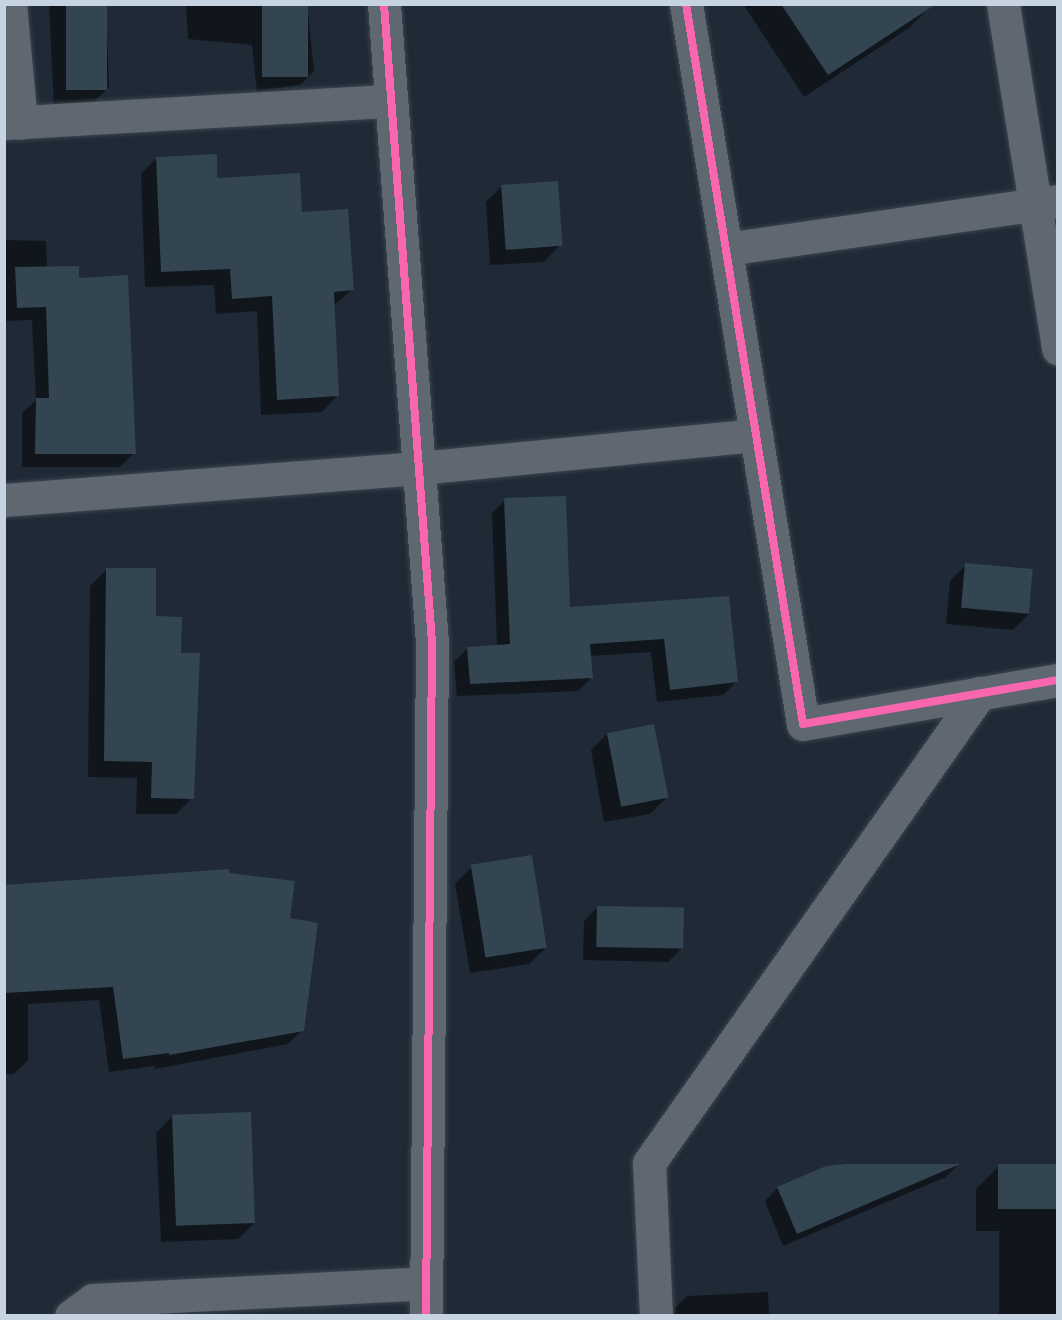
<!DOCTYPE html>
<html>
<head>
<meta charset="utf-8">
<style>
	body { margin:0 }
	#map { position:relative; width:1062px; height:1320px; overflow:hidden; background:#1f2a36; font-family:Georgia,serif }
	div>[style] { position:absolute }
	.shadow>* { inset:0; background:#0007 }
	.building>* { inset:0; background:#324550; transform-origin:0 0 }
	.roads { filter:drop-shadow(0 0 2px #3c454f) drop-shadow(0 0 2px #3c454f) }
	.minor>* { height:33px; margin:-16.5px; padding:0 16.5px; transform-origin:16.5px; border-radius:16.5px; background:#5f6771 }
	.cycleway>* { height:8px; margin:-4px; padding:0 4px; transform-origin:4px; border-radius:4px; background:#f766af }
	span { translate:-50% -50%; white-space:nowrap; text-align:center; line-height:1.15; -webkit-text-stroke:6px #09121b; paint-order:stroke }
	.frame { position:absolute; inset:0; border:6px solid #c6d3e0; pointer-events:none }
</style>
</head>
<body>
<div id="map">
	<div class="shadow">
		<i style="clip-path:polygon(49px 4px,106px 4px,109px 87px,93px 103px,54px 106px)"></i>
		<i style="clip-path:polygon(186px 4px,307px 4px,314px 71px,300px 85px,257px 91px,252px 45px,188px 39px)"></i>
		<i style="clip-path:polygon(743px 4px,932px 4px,932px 5px,909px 28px,804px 97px)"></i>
		<i style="clip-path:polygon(157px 158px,216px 180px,352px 290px,333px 306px,338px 395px,322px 412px,261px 415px,257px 311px,216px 314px,214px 285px,145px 287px,141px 174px)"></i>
		<i style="clip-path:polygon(502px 186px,560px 245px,544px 262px,490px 265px,486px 202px)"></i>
		<i style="clip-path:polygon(4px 240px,46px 241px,47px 268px,78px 280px,134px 453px,120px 467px,22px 467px,22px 413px,36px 400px,32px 320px,4px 321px)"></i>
		<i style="clip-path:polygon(505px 500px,568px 609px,727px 598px,737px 681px,723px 695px,657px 702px,651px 652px,590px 656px,591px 678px,578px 691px,457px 696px,454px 662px,468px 648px,497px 646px,492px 513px)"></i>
		<i style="clip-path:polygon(966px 565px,1029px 614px,1013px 630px,946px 624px,950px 581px)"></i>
		<i style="clip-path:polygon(107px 569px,154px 618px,180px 654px,192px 798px,176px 814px,136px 814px,137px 778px,88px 777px,90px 586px)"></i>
		<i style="clip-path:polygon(607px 734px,666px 798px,650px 814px,604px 822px,591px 750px)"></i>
		<i style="clip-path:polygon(472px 867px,546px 948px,529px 964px,470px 973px,455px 884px)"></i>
		<i style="clip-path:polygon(228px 875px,288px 920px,302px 1030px,288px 1044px,155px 1069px,155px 1066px,109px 1072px,99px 1000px,28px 1004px,28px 1060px,14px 1074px,4px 1074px,4px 886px)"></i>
		<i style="clip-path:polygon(598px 907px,682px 948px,668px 962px,583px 960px,584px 921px)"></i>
		<i style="clip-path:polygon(172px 1117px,254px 1223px,238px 1239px,161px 1242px,156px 1133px)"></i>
		<i style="clip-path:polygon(957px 1166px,946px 1177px,783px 1246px,765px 1201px,778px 1188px,826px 1167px)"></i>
		<i style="clip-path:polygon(999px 1166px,1058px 1166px,1058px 1316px,999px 1316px,999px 1231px,976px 1231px,976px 1189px)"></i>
		<i style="clip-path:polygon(768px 1292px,769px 1316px,671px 1316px,671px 1312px,687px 1296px)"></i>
	</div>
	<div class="building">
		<i style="left:66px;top:4px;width:41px;height:86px"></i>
		<i style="left:262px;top:4px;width:46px;height:73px"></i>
		<i style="clip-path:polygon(781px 4px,936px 4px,828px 75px)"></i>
		<i style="clip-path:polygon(217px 154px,217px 178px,300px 173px,302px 212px,348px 209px,354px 290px,334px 292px,339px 396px,277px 400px,272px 296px,232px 299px,230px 269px,161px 272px,156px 157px)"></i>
		<i style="left:558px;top:181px;width:65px;height:57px;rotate:86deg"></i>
		<i style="clip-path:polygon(79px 266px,79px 278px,128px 275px,136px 454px,35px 454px,36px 398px,49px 398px,46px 307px,17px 308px,15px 267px)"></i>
		<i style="clip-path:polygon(566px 496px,570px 607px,729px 596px,738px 682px,670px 690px,664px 639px,590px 644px,593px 678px,470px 684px,467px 647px,510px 644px,504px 498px)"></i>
		<i style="left:965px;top:563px;width:68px;height:45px;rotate:5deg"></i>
		<i style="clip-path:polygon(106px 568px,156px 568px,156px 616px,182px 617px,181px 653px,200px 653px,194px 799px,151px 798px,152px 762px,104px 761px)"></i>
		<i style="left:654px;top:724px;width:75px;height:48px;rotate:79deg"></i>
		<i style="left:532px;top:855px;width:94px;height:62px;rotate:81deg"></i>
		<i style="clip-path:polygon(229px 869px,229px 873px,295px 881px,290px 918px,318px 923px,304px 1031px,169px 1055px,169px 1053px,123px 1059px,113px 987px,4px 993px,4px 885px)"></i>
		<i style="left:597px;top:906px;width:87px;height:41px;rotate:1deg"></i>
		<i style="left:251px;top:1112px;width:111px;height:79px;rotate:88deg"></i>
		<i style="clip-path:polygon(846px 1164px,960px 1164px,797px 1234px,777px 1187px,826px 1166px)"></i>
		<i style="left:998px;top:1164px;width:60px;height:45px"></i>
	</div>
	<div class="roads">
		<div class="minor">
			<i style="left:10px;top:4px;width:119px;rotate:84.7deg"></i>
			<i style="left:384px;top:4px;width:641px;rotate:85.7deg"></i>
			<i style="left:432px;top:643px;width:673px;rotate:90.51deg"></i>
			<i style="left:686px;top:4px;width:729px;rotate:80.77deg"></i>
			<i style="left:803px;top:724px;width:259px;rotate:-9.8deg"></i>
			<i style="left:1003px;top:4px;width:349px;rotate:80.9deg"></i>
			<i style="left:4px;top:123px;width:388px;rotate:-3.3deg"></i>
			<i style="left:726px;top:249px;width:335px;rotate:-8.2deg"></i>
			<i style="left:4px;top:500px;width:416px;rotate:-4.4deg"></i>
			<i style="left:419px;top:468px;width:339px;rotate:-5.6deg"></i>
			<i style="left:71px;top:1316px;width:27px;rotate:-36deg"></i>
			<i style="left:93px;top:1300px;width:333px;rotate:-2.9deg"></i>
			<i style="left:656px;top:1316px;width:153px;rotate:-92.6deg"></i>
			<i style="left:649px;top:1163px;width:575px;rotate:-54.84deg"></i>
		</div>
	</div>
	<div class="cycleway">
		<i style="left:384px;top:4px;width:641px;rotate:85.7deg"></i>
		<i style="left:432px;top:643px;width:673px;rotate:90.51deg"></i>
		<i style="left:686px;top:4px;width:729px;rotate:80.77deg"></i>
		<i style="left:803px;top:724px;width:259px;rotate:-9.8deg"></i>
	</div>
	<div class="frame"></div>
</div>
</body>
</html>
